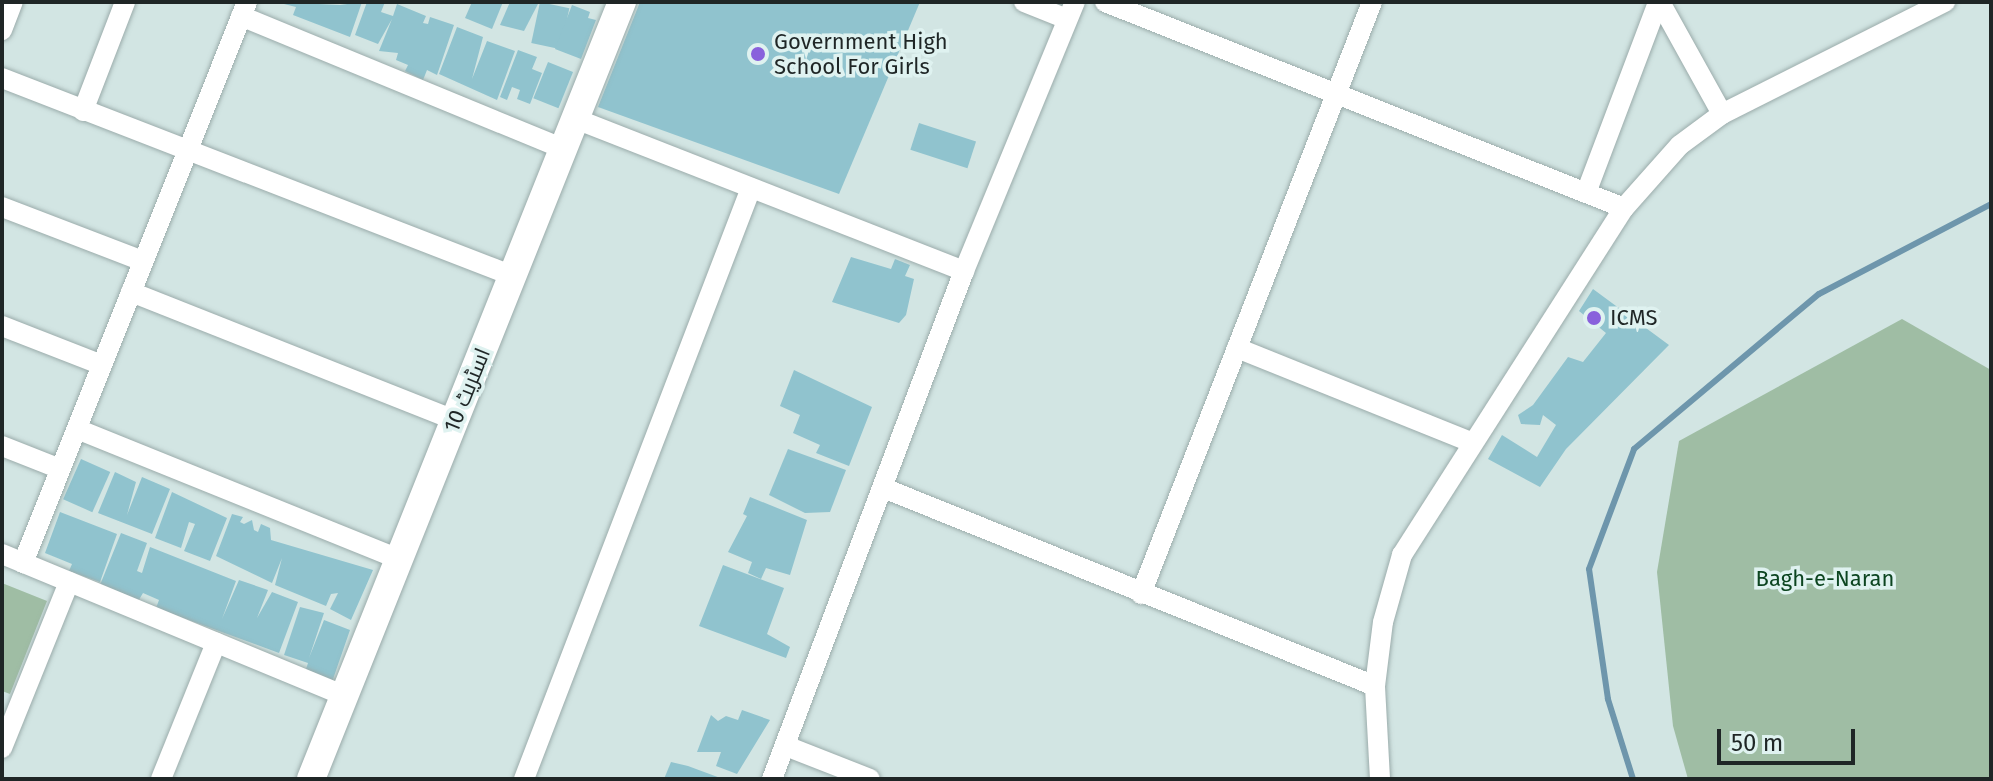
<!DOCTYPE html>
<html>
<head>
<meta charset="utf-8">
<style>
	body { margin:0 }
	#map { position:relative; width:1993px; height:781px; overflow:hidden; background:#d2e5e3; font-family:"Fira Sans",Cairo,sans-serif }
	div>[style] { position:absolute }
	.green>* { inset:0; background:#9fbda4 }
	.stream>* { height:6px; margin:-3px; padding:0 3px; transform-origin:3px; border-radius:3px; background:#6e96ac }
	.building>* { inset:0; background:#90c3ce; transform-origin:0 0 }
	.roads { filter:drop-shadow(0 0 2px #9bacab) drop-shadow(0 0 2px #9bacab) }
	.street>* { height:20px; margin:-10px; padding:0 10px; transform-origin:10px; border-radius:10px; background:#fff }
	.secondary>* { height:28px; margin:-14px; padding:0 14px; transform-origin:14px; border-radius:14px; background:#fff }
	.dots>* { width:22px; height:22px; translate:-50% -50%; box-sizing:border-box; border:4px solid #dff2f0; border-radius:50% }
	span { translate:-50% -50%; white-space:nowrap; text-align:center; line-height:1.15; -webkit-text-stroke:7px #dff2f0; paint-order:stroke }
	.poi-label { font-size:22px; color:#1f2626 }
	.left { translate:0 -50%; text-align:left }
	.street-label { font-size:22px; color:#1f2626 }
	.park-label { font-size:22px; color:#0c4520 }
	.frame { position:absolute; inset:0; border:4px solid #1f2626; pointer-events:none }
	.scale { position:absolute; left:1717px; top:729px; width:138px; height:36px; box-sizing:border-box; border:4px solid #1f2626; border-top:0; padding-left:10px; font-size:24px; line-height:28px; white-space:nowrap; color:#1f2626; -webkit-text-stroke:6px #dff2f0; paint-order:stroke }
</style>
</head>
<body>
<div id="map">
	<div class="green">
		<i style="clip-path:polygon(1902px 319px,1991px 370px,1991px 779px,1688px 779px,1673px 726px,1657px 572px,1679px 441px)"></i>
		<i style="clip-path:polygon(2px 583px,47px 601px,10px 694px,2px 691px)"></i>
	</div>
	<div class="stream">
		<i style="left:1633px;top:779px;width:84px;rotate:-107.4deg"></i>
		<i style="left:1608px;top:699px;width:131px;rotate:-98.3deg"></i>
		<i style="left:1589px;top:569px;width:128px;rotate:-69.4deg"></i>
		<i style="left:1634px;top:449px;width:241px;rotate:-40deg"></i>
		<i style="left:1819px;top:294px;width:194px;rotate:-27.6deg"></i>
	</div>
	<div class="building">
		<i style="clip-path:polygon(276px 2px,340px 5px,362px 2px,350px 37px,293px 15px,296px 7px)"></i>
		<i style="clip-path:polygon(367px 2px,385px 2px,381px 12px,393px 16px,397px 4px,426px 16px,423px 23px,428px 24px,430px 17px,454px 25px,437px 75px,427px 70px,423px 80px,405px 71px,408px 65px,396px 60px,398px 53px,379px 51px,392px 19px,378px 44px,355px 35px)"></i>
		<i style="clip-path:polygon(472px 2px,503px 2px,492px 29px,465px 18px)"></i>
		<i style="clip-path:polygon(510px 2px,539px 2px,524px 31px,500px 25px)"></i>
		<i style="left:540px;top:2px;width:30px;height:42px;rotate:12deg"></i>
		<i style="clip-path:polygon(640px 2px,920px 2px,839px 194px,598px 107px)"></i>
		<i style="clip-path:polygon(572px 5px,590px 12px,588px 18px,596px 20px,581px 59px,555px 49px)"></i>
		<i style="clip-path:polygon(457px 27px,483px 37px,472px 79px,487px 41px,515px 51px,497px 100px,439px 74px)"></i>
		<i style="clip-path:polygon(518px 50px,537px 57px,532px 69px,542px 73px,530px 104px,517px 99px,520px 90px,512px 87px,507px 100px,500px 97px)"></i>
		<i style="left:548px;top:62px;width:27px;height:39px;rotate:22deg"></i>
		<i style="left:919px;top:123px;width:60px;height:28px;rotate:18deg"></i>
		<i style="clip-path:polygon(851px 257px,891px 269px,895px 259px,910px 265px,905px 276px,914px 279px,906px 315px,899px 323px,832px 302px)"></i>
		<i style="clip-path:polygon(1593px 289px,1669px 345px,1566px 449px,1540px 487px,1488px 459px,1502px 435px,1537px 457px,1556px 425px,1543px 415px,1540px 425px,1521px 424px,1518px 415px,1533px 405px,1568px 357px,1583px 362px,1606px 333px,1579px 311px)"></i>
		<i style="clip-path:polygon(794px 370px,872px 407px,849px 466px,816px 453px,820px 445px,793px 433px,800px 415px,780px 406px)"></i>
		<i style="clip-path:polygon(788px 449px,846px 470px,830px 512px,805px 513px,769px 495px)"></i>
		<i style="left:81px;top:459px;width:32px;height:44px;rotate:24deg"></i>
		<i style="clip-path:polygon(115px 472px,136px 482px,127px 515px,142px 477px,170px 489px,152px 534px,98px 513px)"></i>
		<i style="clip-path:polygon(172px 492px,227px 518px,210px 561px,184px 551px,195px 524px,189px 522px,181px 548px,155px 538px)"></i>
		<i style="clip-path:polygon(750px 497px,807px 520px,790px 575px,766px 568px,761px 579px,748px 573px,752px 562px,728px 552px,747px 516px,743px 514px)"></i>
		<i style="clip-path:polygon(60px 512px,117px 534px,100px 582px,69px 571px,72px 564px,45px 553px)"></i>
		<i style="clip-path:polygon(232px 514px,243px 517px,240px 522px,244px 524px,252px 520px,254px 530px,258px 532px,261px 524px,270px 528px,271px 540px,373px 570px,351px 620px,330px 609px,338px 593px,331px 594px,326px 606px,275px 585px,282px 558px,272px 583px,216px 556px)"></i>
		<i style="clip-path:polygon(121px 533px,147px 543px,137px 571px,142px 573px,150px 547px,236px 581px,222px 619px,239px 580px,268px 590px,257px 618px,272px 592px,298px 602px,279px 653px,156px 608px,159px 600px,143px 593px,137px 603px,100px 585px)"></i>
		<i style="clip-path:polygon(723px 565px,784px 588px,767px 634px,790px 647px,786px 658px,699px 626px)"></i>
		<i style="clip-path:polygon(300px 607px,324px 613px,309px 658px,324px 620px,350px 630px,332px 682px,305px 672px,308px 663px,284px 655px)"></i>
		<i style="clip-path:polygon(742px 710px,770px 720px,737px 774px,716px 766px,721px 752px,697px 752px,711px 715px,718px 721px,726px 716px,738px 720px)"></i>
		<i style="clip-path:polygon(671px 762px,688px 766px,723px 779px,664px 779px)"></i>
	</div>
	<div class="roads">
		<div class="street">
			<i style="left:1024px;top:2px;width:46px;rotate:21.6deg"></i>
			<i style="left:1105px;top:2px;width:558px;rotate:21.65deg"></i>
			<i style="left:1660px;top:2px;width:128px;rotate:61deg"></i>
			<i style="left:241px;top:16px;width:348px;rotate:22.4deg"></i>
			<i style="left:2px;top:30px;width:30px;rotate:-69deg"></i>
			<i style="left:2px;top:78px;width:548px;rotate:21.18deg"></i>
			<i style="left:83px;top:111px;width:117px;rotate:-68.9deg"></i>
			<i style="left:576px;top:119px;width:417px;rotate:21.4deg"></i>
			<i style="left:1586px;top:193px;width:204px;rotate:-69.3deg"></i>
			<i style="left:2px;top:207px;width:151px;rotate:21deg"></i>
			<i style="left:131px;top:292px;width:348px;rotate:21.6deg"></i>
			<i style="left:2px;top:326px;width:107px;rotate:21.3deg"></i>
			<i style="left:1237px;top:348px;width:254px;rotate:21.9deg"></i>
			<i style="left:77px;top:429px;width:347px;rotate:22deg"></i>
			<i style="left:2px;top:446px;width:62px;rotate:21.6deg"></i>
			<i style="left:886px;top:489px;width:527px;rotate:21.94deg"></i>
			<i style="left:2px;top:554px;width:370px;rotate:22.5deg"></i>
			<i style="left:23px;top:563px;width:604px;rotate:-68.23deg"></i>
			<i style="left:1141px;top:594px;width:635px;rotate:-68.68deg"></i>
			<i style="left:786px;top:746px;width:90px;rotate:21.4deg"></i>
			<i style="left:2px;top:748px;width:179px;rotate:-68deg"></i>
			<i style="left:161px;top:779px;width:147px;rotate:-68deg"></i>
			<i style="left:524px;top:779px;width:633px;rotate:-68.99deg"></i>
			<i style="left:772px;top:779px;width:543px;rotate:-69.3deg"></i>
			<i style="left:964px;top:271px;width:291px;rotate:-67.6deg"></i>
			<i style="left:1380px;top:779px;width:93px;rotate:-93.1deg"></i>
			<i style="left:1375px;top:686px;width:64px;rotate:-82.9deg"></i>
			<i style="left:1383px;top:622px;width:70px;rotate:-74.2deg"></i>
			<i style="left:1402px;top:555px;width:412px;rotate:-57.4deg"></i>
			<i style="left:1624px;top:208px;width:84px;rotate:-48.4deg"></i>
			<i style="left:1680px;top:145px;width:52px;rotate:-36.4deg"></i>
			<i style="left:1722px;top:114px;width:250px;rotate:-26.7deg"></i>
		</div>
		<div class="secondary">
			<i style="left:311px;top:779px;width:837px;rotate:-68.19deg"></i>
		</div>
	</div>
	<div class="dots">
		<i style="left:758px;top:54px;background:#8961dc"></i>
		<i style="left:1594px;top:318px;background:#8961dc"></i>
	</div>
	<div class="poi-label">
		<span class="left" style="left:774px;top:54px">Government High<br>School For Girls</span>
		<span class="left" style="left:1610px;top:318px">ICMS</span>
	</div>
	<div class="street-label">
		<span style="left:467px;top:390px;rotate:-68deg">اسٹریٹ 10</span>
	</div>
	<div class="park-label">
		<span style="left:1825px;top:579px">Bagh-e-Naran</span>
	</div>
	<div class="frame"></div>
	<div class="scale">50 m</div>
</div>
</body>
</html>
